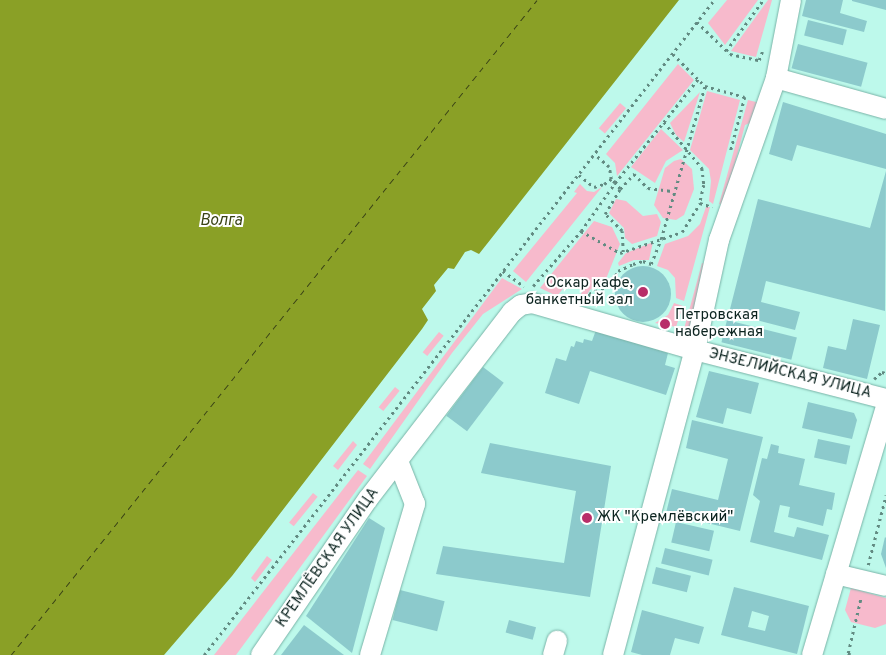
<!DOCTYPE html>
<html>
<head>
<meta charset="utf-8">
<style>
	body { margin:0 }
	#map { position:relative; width:886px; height:655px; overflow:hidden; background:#bdf9eb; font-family:Overpass,sans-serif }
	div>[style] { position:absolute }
	.green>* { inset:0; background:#f7bacc; transform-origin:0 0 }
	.water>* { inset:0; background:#8aa026 }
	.ferry>* { height:1px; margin-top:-0.5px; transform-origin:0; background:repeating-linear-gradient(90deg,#3a4315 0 6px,transparent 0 11px) }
	.building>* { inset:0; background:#8ccacc; transform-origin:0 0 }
	.round { border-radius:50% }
	.path>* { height:2.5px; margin-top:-1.25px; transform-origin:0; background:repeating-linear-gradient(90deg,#628b82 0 2.5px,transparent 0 6.5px) }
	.roads { filter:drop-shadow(0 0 1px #79b3a7) drop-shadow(0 0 1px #79b3a7) }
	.minor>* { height:20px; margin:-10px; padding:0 10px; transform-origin:10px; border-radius:10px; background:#fff }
	.dots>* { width:14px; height:14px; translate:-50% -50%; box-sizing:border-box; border:2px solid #fff; border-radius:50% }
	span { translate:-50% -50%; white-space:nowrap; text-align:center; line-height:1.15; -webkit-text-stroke:4px #fff; paint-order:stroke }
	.poi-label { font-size:15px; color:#0b231f }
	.right { translate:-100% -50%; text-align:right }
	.left { translate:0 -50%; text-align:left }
	.street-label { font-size:15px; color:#0b231f }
	.water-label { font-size:16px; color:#3a4315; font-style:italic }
</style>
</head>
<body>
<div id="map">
	<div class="green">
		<i style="clip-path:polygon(727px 0,758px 0,725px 45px,708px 23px)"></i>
		<i style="clip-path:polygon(768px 0,772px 0,756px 57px,731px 51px)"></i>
		<i style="clip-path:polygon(678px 64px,694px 80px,617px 176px,615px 163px,606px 154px)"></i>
		<i style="clip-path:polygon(707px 91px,740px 100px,713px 204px,709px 201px,711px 181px,709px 169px,690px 150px)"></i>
		<i style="clip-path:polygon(700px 92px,684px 142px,676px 135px,670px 123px)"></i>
		<i style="clip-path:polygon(748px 100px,760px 103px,755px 121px,745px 125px,724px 205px,719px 204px)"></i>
		<i style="left:620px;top:103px;width:8px;height:33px;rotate:40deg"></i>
		<i style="clip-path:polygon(661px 129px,683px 150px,666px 161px,655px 183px,631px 167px)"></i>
		<i style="clip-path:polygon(681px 159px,692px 169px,694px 189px,684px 215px,676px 220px,663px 218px,654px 205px,665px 168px,674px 161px)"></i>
		<i style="clip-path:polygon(580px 184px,587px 191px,594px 192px,602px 187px,526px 282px,513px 271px,577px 193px,574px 192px)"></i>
		<i style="clip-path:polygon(616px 199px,626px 201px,643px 216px,657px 214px,661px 222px,657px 236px,632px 244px,625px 238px,624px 228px,609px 213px)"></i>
		<i style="clip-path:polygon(706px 207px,710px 207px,684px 301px,676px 298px,675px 278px,668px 270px,657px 266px,665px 244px,688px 236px,700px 224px)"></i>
		<i style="clip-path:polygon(594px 221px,612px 227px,620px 244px,606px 279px,590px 290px,582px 302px,576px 300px,586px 287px,572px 278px,557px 296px,540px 288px)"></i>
		<i style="clip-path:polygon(653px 242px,649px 260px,634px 260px,619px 266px,618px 263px,626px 253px)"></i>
		<i style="clip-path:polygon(702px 263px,708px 264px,696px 333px,684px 329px)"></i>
		<i style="clip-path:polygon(502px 278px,522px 289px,483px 314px,452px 353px,370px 469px,363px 464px)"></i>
		<i style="clip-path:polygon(674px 303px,683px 306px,676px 327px,655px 323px,668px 315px)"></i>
		<i style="left:439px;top:332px;width:6px;height:26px;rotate:39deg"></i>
		<i style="left:395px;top:387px;width:6px;height:26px;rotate:39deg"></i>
		<i style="clip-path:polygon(353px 441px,357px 445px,338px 470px,333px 466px)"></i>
		<i style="clip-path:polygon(358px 470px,367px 476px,236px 655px,214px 655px)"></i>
		<i style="left:313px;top:493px;width:6px;height:38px;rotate:39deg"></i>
		<i style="clip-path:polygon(267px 556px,272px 560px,255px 582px,251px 578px)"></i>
		<i style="clip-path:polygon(851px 588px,886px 598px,886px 624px,875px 628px,851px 622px,845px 610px)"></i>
	</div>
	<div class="water">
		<i style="clip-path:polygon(0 0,679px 0,479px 254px,471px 250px,465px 252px,454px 269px,448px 268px,434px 285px,436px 291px,422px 309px,428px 320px,422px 329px,232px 576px,164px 655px,0 655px)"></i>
	</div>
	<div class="ferry">
		<i style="left:11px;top:655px;width:840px;rotate:-51.23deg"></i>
	</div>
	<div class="building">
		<i style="clip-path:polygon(806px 0,843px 0,840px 13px,867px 21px,864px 32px,802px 16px)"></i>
		<i style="clip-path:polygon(852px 0,886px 0,886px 10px,852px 1px)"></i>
		<i style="left:808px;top:20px;width:40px;height:16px;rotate:14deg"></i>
		<i style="left:798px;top:44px;width:72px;height:25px;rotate:15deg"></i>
		<i style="clip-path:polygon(783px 102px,886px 134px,886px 169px,797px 145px,792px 161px,769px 154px)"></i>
		<i style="clip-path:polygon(886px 171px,885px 311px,766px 281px,761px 302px,800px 312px,795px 330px,729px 313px,758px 199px,870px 228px)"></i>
		<i class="round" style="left:615px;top:266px;width:56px;height:56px"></i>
		<i style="clip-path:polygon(853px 319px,880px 325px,867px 379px,823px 368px,828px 346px,846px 350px)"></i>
		<i style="left:727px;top:320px;width:72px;height:23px;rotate:14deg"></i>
		<i style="clip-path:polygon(596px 330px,668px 353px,665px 365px,675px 368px,666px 395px,590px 371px,579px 404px,545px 393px,556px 358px,566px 361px,571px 346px,574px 347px,576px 341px,583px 343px,584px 339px,592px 341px)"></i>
		<i style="left:483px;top:367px;width:26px;height:61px;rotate:37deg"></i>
		<i style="clip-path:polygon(709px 371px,759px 383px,751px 414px,727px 408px,723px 424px,696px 417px)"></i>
		<i style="clip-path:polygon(808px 402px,854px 413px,857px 420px,852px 439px,802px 428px)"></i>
		<i style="clip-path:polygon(692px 420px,763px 437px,740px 531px,666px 513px,672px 489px,718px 500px,728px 459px,686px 448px)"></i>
		<i style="left:818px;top:439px;width:33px;height:19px;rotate:12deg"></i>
		<i style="clip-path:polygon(490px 443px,611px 466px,590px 597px,436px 574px,443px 546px,564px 563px,576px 491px,481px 473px)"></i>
		<i style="clip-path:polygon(771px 444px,779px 446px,778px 453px,805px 459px,799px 485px,835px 493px,832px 510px,827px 509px,823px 526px,788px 517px,790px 507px,780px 505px,774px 532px,794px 537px,797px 527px,829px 535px,822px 560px,750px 542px,760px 501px,753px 495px,762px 458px,767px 459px)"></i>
		<i style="clip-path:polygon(369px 518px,385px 528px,352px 653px,306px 616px)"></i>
		<i style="left:676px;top:522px;width:39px;height:21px;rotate:13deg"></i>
		<i style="clip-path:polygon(885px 537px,886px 538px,886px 568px,881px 554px)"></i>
		<i style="left:665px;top:548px;width:49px;height:16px;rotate:14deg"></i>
		<i style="left:656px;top:567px;width:36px;height:17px;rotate:14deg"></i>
		<i style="clip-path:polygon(evenodd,734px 587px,809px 606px,797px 654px,721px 635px,734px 587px,752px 611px,769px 616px,765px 631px,748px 627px,752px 611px)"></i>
		<i style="left:400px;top:590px;width:46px;height:31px;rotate:14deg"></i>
		<i style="clip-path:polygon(642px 610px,704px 627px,699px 644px,675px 638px,670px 655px,642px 655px,631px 652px)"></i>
		<i style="left:509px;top:620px;width:28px;height:13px;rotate:15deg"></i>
		<i style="clip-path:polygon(304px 625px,344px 655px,281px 655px)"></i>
	</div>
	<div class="path">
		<i style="left:697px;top:22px;width:46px;rotate:44.1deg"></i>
		<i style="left:730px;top:54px;width:30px;rotate:12deg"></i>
		<i style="left:759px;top:60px;width:9px;rotate:-69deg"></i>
		<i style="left:726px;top:51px;width:63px;rotate:-54deg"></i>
		<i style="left:673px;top:54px;width:45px;rotate:45deg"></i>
		<i style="left:705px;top:86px;width:41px;rotate:15.4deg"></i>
		<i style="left:745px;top:97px;width:55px;rotate:104.8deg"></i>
		<i style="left:664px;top:122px;width:60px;rotate:50.4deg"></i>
		<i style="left:702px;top:168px;width:17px;rotate:83deg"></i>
		<i style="left:704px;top:185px;width:18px;rotate:103deg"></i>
		<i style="left:579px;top:175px;width:19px;rotate:39deg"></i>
		<i style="left:594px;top:187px;width:10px;rotate:-17deg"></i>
		<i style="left:604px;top:184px;width:9px;rotate:-36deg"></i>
		<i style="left:620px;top:189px;width:21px;rotate:-47deg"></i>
		<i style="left:634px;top:174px;width:20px;rotate:45deg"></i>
		<i style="left:648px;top:188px;width:26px;rotate:7deg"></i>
		<i style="left:581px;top:231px;width:45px;rotate:29.4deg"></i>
		<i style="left:620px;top:253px;width:65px;rotate:-18.7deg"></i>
		<i style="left:682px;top:232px;width:34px;rotate:-58deg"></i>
		<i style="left:700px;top:203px;width:13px;rotate:18deg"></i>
		<i style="left:623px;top:252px;width:21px;rotate:-93deg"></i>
		<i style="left:622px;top:231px;width:24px;rotate:-135deg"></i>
		<i style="left:605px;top:214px;width:29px;rotate:-59deg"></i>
		<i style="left:620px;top:189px;width:8px;rotate:-130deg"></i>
		<i style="left:615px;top:183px;width:133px;rotate:-51.4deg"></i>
		<i style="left:503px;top:271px;width:26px;rotate:36deg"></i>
		<i style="left:533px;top:286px;width:73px;rotate:-48.9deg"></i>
		<i style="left:581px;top:231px;width:59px;rotate:-54.7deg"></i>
		<i style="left:615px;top:183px;width:6px;rotate:-135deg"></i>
		<i style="left:611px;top:179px;width:12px;rotate:-99deg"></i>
		<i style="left:609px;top:167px;width:18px;rotate:-139deg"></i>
		<i style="left:586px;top:302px;width:9px;rotate:-69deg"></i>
		<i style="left:589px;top:294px;width:21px;rotate:-23deg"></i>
		<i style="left:608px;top:286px;width:18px;rotate:-56deg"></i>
		<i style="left:618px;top:271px;width:17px;rotate:-25deg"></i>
		<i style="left:633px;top:264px;width:10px;rotate:-17deg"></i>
		<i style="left:643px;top:261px;width:9px;rotate:21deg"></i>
		<i style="left:651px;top:264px;width:27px;rotate:-68deg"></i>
		<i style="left:661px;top:239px;width:159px;rotate:-74deg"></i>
		<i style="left:874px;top:379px;width:11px;rotate:-41deg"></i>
		<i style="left:882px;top:372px;width:4px;rotate:14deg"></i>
		<i style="left:868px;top:565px;width:72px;rotate:-75.6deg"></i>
		<i style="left:204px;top:655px;width:830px;rotate:-52.09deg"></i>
		<i style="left:850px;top:655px;width:3px;rotate:-135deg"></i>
		<i style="left:848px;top:653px;width:57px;rotate:-76.9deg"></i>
	</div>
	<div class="roads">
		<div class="minor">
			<i style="left:776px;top:78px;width:114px;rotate:15.7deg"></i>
			<i style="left:836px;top:574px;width:51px;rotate:13.5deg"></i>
			<i style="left:261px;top:655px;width:189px;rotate:-55.6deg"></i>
			<i style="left:368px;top:499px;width:236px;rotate:-52.4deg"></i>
			<i style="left:512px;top:312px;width:11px;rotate:-38deg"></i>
			<i style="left:521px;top:305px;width:11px;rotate:-10deg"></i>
			<i style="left:532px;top:303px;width:170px;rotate:16.1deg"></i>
			<i style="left:695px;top:350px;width:197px;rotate:14.4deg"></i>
			<i style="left:370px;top:655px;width:158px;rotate:-73.4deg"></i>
			<i style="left:415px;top:504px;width:46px;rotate:-111.6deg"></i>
			<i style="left:553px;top:655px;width:15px;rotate:-74deg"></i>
			<i style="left:613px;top:655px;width:316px;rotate:-75deg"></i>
			<i style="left:695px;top:350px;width:113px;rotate:-77.7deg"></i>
			<i style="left:719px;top:240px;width:172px;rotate:-70.6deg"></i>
			<i style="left:776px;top:78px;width:79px;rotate:-79.1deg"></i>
			<i style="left:812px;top:655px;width:259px;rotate:-73.4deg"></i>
		</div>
	</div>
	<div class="dots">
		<i style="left:643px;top:292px;background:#b82e69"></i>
		<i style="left:665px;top:324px;background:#b82e69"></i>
		<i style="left:587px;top:518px;background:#b82e69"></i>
	</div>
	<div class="poi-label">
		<span class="right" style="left:633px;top:292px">Оскар кафе,<br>банкетный зал</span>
		<span class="left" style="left:675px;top:324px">Петровская<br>набережная</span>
		<span class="left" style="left:597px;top:518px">ЖК "Кремлёвский"</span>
	</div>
	<div class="street-label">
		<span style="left:790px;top:374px;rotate:14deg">ЭНЗЕЛИЙСКАЯ УЛИЦА</span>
		<span style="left:328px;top:558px;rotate:-55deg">КРЕМЛЁВСКАЯ УЛИЦА</span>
	</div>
	<div class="water-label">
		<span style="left:221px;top:221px">Волга</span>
	</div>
</div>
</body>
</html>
